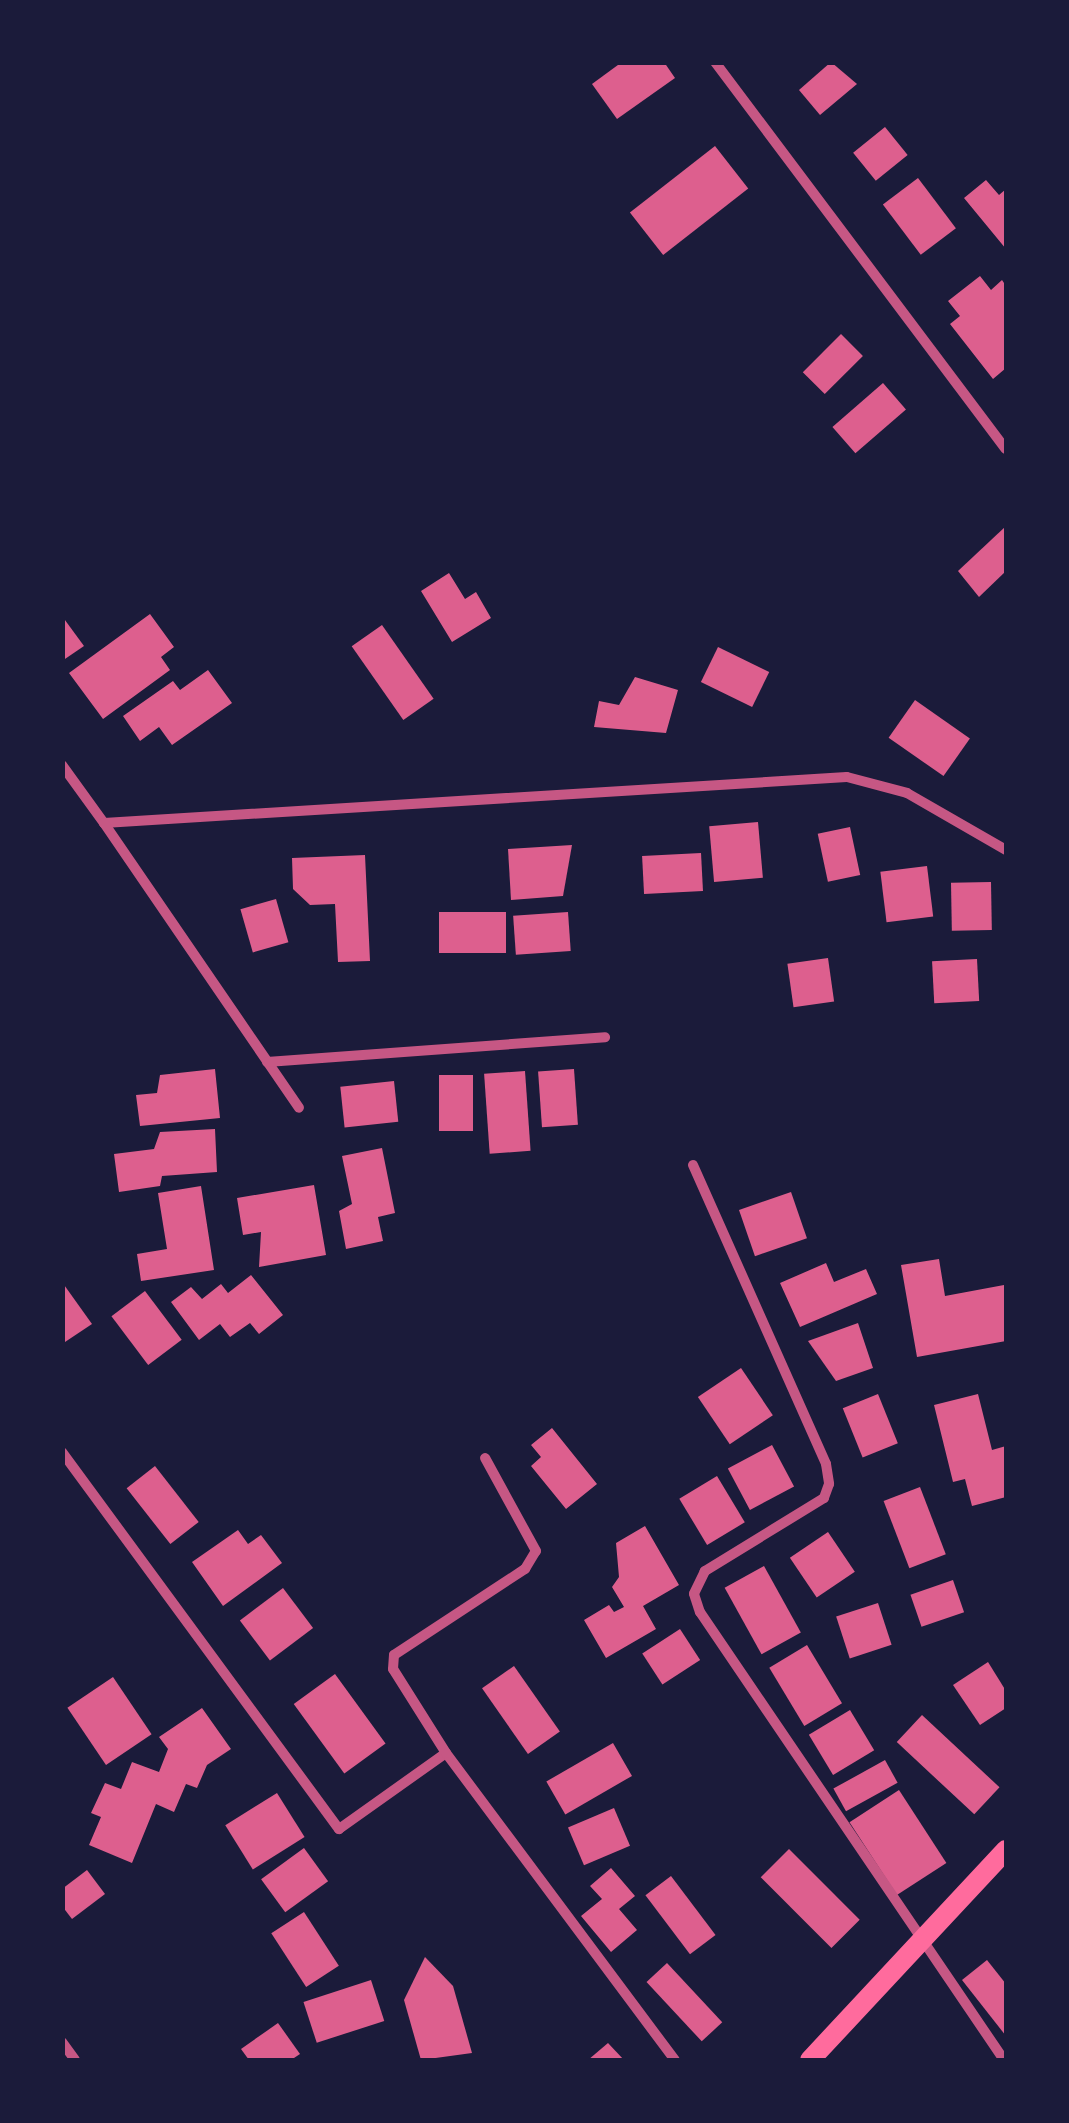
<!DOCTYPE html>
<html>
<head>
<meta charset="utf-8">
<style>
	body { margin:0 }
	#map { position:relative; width:1069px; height:2123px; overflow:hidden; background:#1b1b3a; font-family:"Varela Round",sans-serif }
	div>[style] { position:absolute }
	.building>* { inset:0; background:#dd5f8e; transform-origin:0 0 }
	.minor>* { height:10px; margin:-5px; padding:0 5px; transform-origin:5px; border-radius:5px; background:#c65784 }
	.secondary>* { height:20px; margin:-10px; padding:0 10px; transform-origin:10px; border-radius:10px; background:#ff6b9d }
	span { translate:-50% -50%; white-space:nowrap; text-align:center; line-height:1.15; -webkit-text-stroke:10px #1b1b3a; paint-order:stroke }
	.frame { position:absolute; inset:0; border:65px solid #1b1b3a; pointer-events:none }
</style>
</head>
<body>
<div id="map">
	<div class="building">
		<i style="clip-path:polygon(622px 62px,664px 62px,675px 78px,617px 119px,592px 84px)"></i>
		<i style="clip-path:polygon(831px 62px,857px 84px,820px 115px,799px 90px)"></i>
		<i style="left:885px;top:127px;width:36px;height:41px;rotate:51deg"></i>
		<i style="left:715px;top:146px;width:54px;height:108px;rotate:52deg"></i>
		<i style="left:918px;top:178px;width:63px;height:44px;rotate:53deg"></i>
		<i style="clip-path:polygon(986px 180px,999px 195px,1006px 189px,1006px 249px,964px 198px)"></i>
		<i style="clip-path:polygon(980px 276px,991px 290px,1002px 280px,1006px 286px,1006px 368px,993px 379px,950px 324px,960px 316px,948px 301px)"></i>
		<i style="left:841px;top:334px;width:31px;height:54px;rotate:45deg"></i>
		<i style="left:883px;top:383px;width:35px;height:67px;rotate:49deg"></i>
		<i style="clip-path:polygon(1006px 526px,1006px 571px,979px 597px,958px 571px)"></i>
		<i style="clip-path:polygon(449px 573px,465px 599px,476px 592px,491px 618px,452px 642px,421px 591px)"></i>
		<i style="clip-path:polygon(150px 614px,174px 647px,161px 657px,170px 670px,103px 719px,69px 673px)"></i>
		<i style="clip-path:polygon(62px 616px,84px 646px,62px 661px)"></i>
		<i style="left:382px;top:625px;width:90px;height:37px;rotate:55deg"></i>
		<i style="left:718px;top:647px;width:57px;height:39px;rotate:26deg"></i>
		<i style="clip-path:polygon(208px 670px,232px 703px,172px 745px,159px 727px,140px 741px,123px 716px,173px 681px,180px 690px)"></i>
		<i style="clip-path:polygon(635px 677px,678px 690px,666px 733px,594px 727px,599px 701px,619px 705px)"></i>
		<i style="left:915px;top:700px;width:67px;height:46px;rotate:35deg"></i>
		<i style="left:758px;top:822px;width:56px;height:49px;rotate:85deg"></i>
		<i style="left:850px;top:827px;width:49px;height:33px;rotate:78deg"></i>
		<i style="clip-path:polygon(572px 845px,563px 896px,511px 900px,508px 849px)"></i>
		<i style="left:701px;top:853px;width:38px;height:59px;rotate:87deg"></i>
		<i style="clip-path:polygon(365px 855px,370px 961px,338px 962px,335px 904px,310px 905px,293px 889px,292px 858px)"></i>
		<i style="left:927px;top:866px;width:51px;height:47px;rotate:83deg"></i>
		<i style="left:991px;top:882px;width:48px;height:40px;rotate:89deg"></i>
		<i style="left:276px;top:899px;width:45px;height:37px;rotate:74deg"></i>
		<i style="left:439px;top:912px;width:67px;height:41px"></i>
		<i style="left:568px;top:912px;width:39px;height:55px;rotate:86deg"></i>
		<i style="left:828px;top:958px;width:44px;height:41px;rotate:82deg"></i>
		<i style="left:977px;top:959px;width:42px;height:45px;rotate:87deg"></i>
		<i style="clip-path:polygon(215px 1069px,220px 1118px,140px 1126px,136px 1095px,157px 1093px,160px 1075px)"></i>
		<i style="left:574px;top:1069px;width:56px;height:36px;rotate:86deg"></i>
		<i style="left:525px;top:1071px;width:80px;height:41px;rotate:86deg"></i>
		<i style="left:439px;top:1075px;width:34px;height:56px"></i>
		<i style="left:394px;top:1081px;width:41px;height:54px;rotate:84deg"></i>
		<i style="clip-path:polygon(215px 1129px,217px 1172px,162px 1176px,160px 1186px,119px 1192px,114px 1154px,154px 1149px,160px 1132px)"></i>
		<i style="clip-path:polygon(382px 1148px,395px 1213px,378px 1217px,383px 1241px,346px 1249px,339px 1211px,352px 1204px,342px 1156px)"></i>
		<i style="clip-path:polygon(314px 1185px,326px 1255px,259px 1267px,261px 1232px,243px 1235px,237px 1198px)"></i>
		<i style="clip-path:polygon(201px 1186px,214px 1270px,141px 1281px,137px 1254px,167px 1249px,158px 1193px)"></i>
		<i style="left:791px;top:1192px;width:49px;height:55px;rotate:71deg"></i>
		<i style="clip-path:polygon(939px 1259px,945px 1296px,1004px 1285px,1006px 1341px,917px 1357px,901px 1265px)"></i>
		<i style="clip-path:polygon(826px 1263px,834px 1282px,866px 1269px,877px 1294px,800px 1327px,780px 1283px)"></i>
		<i style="clip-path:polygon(251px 1275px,283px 1315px,259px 1334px,250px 1323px,230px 1337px,220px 1324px,199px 1340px,171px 1302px,191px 1287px,202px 1299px,221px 1284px,228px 1293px)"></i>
		<i style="clip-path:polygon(62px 1282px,92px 1324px,62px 1344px)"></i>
		<i style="left:145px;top:1291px;width:61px;height:42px;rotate:53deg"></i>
		<i style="clip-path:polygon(858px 1323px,873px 1368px,836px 1381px,808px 1341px)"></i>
		<i style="left:741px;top:1368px;width:57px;height:52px;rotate:56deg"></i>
		<i style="left:878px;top:1394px;width:53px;height:38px;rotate:68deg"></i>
		<i style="clip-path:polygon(978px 1394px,992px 1450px,1006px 1446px,1006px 1497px,972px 1506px,965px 1479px,953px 1482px,934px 1405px)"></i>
		<i style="clip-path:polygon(552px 1428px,597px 1484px,566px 1509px,531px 1466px,541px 1457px,531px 1445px)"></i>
		<i style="left:772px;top:1445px;width:47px;height:50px;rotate:62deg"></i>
		<i style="left:155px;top:1466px;width:71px;height:36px;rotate:52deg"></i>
		<i style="left:717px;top:1476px;width:54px;height:44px;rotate:59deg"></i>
		<i style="left:920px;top:1487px;width:72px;height:39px;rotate:69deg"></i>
		<i style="clip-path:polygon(645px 1526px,679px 1585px,643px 1606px,656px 1629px,606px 1658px,584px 1620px,609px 1605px,614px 1612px,624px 1607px,612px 1587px,619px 1577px,616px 1543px)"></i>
		<i style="clip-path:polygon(238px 1530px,248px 1544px,261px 1535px,282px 1563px,223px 1606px,192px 1562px)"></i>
		<i style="left:828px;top:1532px;width:48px;height:46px;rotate:56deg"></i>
		<i style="left:764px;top:1566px;width:76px;height:45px;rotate:61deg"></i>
		<i style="left:953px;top:1580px;width:34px;height:45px;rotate:71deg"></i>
		<i style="left:283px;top:1588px;width:50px;height:54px;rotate:53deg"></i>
		<i style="left:878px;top:1603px;width:44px;height:44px;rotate:72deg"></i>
		<i style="left:680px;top:1629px;width:37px;height:45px;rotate:57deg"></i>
		<i style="left:807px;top:1645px;width:68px;height:44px;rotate:59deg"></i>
		<i style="clip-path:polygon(988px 1662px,1006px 1691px,1006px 1708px,980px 1725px,953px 1685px)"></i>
		<i style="left:514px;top:1666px;width:80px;height:39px;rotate:55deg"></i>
		<i style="left:335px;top:1674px;width:86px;height:51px;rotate:54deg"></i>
		<i style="left:113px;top:1677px;width:69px;height:55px;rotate:56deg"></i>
		<i style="clip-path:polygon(202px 1708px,231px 1749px,207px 1765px,197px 1788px,186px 1784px,174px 1812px,156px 1804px,132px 1863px,89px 1845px,101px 1817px,91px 1813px,105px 1783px,121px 1789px,132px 1762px,159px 1772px,168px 1749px,159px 1737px)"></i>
		<i style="left:850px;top:1710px;width:47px;height:48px;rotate:59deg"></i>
		<i style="left:922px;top:1715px;width:106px;height:37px;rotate:43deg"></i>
		<i style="left:613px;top:1743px;width:38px;height:77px;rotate:60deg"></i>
		<i style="left:885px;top:1760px;width:26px;height:59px;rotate:61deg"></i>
		<i style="left:899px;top:1790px;width:87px;height:59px;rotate:57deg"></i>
		<i style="left:277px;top:1793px;width:52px;height:61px;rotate:58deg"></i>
		<i style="left:614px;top:1808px;width:41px;height:50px;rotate:67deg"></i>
		<i style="left:304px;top:1848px;width:41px;height:53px;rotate:54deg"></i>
		<i style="left:789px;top:1849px;width:100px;height:40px;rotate:45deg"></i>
		<i style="clip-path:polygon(611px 1868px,635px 1896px,619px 1909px,637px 1930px,611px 1952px,581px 1916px,602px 1899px,590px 1886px)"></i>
		<i style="clip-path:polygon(87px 1870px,105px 1894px,72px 1919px,62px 1906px,62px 1889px)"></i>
		<i style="left:671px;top:1876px;width:74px;height:32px;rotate:53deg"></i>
		<i style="left:304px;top:1912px;width:64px;height:39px;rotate:57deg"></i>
		<i style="clip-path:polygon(425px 1957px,453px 1986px,472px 2053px,421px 2060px,404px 2000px)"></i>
		<i style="clip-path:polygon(987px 1960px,1006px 1984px,1006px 2036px,962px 1980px)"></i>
		<i style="left:667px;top:1963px;width:81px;height:28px;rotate:47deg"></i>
		<i style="left:371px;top:1980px;width:43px;height:71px;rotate:72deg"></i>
		<i style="clip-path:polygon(278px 2023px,300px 2054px,291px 2060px,249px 2060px,241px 2049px)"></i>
		<i style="clip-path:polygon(608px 2043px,624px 2060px,588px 2060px)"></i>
	</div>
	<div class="minor">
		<i style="left:715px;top:62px;width:484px;rotate:53.1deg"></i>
		<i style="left:62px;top:765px;width:72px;rotate:54.1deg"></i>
		<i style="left:104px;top:823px;width:744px;rotate:-3.54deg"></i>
		<i style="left:847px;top:777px;width:62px;rotate:14.9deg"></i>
		<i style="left:907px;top:793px;width:114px;rotate:29.9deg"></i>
		<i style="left:104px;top:823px;width:345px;rotate:55.6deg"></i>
		<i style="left:267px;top:1062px;width:339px;rotate:-4.2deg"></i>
		<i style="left:693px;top:1165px;width:327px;rotate:66deg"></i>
		<i style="left:826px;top:1464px;width:20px;rotate:81deg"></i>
		<i style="left:829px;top:1484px;width:15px;rotate:110deg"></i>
		<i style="left:824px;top:1498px;width:140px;rotate:148.5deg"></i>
		<i style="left:705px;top:1571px;width:25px;rotate:116deg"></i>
		<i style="left:694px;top:1594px;width:19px;rotate:72deg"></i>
		<i style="left:700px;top:1612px;width:541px;rotate:55.84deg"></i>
		<i style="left:62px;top:1452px;width:468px;rotate:53.7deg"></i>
		<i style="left:339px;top:1829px;width:131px;rotate:-35.4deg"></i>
		<i style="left:446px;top:1753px;width:383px;rotate:53.3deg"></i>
		<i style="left:446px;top:1753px;width:99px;rotate:-122.2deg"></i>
		<i style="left:393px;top:1669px;width:14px;rotate:-86deg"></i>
		<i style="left:394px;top:1655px;width:157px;rotate:-33.3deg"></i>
		<i style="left:525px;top:1569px;width:21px;rotate:-59deg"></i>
		<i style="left:536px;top:1551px;width:106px;rotate:-118.7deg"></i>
		<i style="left:62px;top:2042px;width:22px;rotate:54deg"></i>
	</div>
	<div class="secondary">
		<i style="left:810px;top:2060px;width:287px;rotate:-47deg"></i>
	</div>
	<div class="frame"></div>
</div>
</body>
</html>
